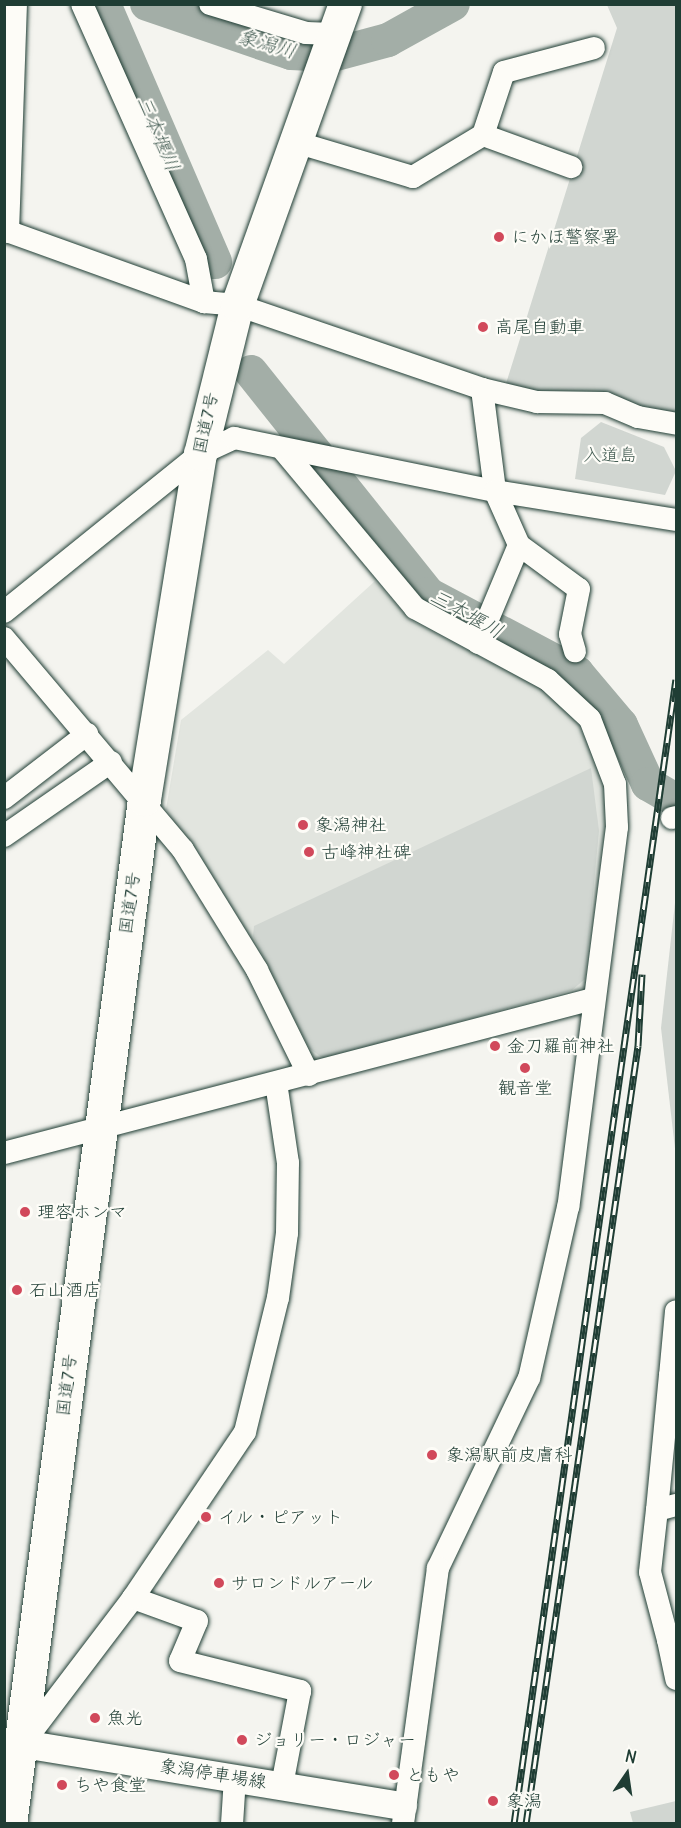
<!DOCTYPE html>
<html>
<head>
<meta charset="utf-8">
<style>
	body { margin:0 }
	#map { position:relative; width:681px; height:1828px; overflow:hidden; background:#f4f4ef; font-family:Delius,"Klee One",sans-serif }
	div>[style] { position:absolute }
	.built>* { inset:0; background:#e2e5df }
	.green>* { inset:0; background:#d1d6d1 }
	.river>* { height:34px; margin:-17px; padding:0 17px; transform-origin:17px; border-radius:17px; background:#a3aea7 }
	.roads { filter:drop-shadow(0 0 2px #1f3d34) drop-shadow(0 0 2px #1f3d34) }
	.minor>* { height:22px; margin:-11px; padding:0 11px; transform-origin:11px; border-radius:11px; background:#fdfcf7 }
	.major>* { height:28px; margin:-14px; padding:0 14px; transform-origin:14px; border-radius:14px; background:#fdfcf7 }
	.highway>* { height:33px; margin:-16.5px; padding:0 16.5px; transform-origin:16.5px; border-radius:16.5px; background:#fdfcf7 }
	.rail>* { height:7px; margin-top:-3.5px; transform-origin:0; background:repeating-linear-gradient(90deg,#fdfcf7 0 14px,#1f3d34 0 28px); box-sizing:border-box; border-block:2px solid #1f3d34 }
	.dots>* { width:16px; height:16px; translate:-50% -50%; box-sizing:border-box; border:3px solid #fdfcf7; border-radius:50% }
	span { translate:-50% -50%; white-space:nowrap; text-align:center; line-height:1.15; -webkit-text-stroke:4.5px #fdfcf7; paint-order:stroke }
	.poi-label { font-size:18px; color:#1f3d34 }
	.left { translate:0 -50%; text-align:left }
	.street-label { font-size:18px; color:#1f3d34 }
	.park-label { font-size:18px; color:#435c53 }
	.water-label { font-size:20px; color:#475f56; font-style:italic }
	.frame { position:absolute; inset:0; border:6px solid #1f3d34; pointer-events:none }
	.north { position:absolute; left:597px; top:1744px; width:60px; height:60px; -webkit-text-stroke:4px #fdfcf7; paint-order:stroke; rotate:13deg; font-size:16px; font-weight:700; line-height:24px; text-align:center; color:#1f3d34 }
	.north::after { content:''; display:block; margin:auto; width:21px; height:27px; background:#1f3d34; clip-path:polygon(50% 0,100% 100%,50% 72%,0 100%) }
</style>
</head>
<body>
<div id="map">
	<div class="built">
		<i style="clip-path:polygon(375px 581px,410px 620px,550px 693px,578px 724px,596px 760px,606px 793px,606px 823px,585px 987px,314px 1064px,166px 809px,181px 720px,268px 650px,284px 664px)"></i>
	</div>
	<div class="green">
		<i style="clip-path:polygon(607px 5px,676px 5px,676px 417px,504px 390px,617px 28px)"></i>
		<i style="clip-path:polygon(601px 422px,664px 447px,676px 471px,665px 495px,575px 479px,581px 438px)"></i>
		<i style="clip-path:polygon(591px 768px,599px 831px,585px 979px,572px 990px,324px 1059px,309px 1048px,253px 936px,254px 926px)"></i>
		<i style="clip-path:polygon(676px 894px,676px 1157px,661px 1028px)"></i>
		<i style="clip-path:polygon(676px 1801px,676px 1823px,633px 1823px,630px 1812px)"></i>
	</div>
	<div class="river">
		<i style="left:104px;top:4px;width:281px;rotate:66.7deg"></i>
		<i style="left:147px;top:4px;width:152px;rotate:18.8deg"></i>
		<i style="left:291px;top:53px;width:41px;rotate:2.8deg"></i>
		<i style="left:332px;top:55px;width:58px;rotate:-15deg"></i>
		<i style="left:388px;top:40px;width:74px;rotate:-29deg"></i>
		<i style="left:251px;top:372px;width:284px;rotate:51.4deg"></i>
		<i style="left:428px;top:594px;width:169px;rotate:27.9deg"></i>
		<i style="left:577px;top:673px;width:68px;rotate:49.8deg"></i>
		<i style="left:621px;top:725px;width:65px;rotate:65.4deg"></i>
		<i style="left:648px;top:784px;width:32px;rotate:30deg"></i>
	</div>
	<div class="roads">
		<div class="minor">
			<i style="left:82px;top:4px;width:279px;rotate:65.9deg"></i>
			<i style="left:196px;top:259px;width:44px;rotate:79.5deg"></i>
			<i style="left:210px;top:4px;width:100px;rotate:16.8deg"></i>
			<i style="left:306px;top:33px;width:28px;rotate:2deg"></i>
			<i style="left:483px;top:135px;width:94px;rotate:20deg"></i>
			<i style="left:292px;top:141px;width:126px;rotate:16.6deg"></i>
			<i style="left:413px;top:177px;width:82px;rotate:-31deg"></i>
			<i style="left:483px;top:135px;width:66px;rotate:-71.6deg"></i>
			<i style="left:504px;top:72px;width:93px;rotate:-14.9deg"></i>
			<i style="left:4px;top:230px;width:213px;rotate:19.8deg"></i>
			<i style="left:204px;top:302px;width:33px;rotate:5deg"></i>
			<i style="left:237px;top:305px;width:259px;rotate:18.9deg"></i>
			<i style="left:482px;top:389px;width:103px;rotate:82.7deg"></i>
			<i style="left:495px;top:491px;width:59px;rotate:66deg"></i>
			<i style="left:519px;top:545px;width:106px;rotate:112.7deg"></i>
			<i style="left:8px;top:232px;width:228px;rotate:-88deg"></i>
			<i style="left:482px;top:389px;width:57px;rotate:13.3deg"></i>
			<i style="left:537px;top:402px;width:68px;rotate:0.8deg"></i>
			<i style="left:605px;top:403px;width:36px;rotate:23deg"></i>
			<i style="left:638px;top:417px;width:39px;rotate:10deg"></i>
			<i style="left:283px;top:450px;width:206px;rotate:50.1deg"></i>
			<i style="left:415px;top:608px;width:151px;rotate:28.4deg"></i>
			<i style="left:548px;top:680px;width:57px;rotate:42.9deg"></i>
			<i style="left:590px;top:719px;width:70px;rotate:69deg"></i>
			<i style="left:615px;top:784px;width:43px;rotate:87.3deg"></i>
			<i style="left:617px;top:827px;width:383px;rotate:97.3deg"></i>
			<i style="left:568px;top:1207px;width:175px;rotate:102.8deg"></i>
			<i style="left:529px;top:1378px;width:211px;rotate:115.6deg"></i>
			<i style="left:438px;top:1568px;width:258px;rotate:97.8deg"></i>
			<i style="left:519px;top:545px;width:74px;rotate:36.3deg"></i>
			<i style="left:579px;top:589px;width:46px;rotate:101.3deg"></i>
			<i style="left:570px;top:634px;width:18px;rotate:74deg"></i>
			<i style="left:4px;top:612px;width:252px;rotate:-38.9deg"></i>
			<i style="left:200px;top:454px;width:38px;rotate:-25deg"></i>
			<i style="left:234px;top:438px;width:266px;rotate:11.5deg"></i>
			<i style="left:495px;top:491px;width:183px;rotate:9.1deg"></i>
			<i style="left:4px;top:638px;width:277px;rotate:49.8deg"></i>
			<i style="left:183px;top:850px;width:141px;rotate:58.3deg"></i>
			<i style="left:257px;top:970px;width:117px;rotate:63.7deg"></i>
			<i style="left:4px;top:798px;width:105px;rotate:-37.6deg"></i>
			<i style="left:672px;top:818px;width:4px;rotate:-14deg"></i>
			<i style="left:4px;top:836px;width:130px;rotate:-34.7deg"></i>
			<i style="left:4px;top:1153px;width:609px;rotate:-14.65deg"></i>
			<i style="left:670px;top:1376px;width:65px;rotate:-84.7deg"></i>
			<i style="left:657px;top:1510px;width:135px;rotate:-84.5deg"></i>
			<i style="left:670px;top:1376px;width:6px;rotate:-9deg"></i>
			<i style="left:133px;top:1598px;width:68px;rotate:19.8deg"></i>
			<i style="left:197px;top:1621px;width:43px;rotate:113deg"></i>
			<i style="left:180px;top:1661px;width:124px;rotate:14deg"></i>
			<i style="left:300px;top:1691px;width:96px;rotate:100.8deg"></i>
			<i style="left:676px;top:1638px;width:8px;rotate:166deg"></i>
			<i style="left:668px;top:1640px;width:40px;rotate:78deg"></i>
			<i style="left:668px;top:1640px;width:70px;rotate:-104.8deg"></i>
			<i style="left:650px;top:1572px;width:62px;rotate:-83.6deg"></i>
			<i style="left:657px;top:1510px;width:20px;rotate:-15deg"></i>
			<i style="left:23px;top:1743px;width:182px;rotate:-52.8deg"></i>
			<i style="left:133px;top:1598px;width:200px;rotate:-56deg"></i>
			<i style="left:245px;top:1432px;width:138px;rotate:-76.2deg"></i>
			<i style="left:278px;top:1298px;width:66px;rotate:-82.1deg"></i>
			<i style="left:287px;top:1233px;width:70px;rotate:-89.2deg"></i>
			<i style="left:288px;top:1163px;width:81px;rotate:-98.5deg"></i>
			<i style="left:232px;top:1824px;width:47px;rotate:-86.3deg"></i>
		</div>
		<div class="major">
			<i style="left:23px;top:1744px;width:385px;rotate:9.3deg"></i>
		</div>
		<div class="highway">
			<i style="left:10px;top:1824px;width:1034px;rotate:-82.55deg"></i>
			<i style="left:144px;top:799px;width:350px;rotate:-80.8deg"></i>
			<i style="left:200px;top:454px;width:154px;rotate:-76.1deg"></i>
			<i style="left:237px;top:305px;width:320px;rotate:-70.3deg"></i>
		</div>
	</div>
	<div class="rail">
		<i style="left:514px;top:1824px;width:1156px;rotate:-81.95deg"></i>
		<i style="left:526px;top:1824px;width:786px;rotate:-81.81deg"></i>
		<i style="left:638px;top:1046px;width:72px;rotate:-86.8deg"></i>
	</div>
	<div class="dots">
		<i style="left:499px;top:237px;background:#d1495b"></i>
		<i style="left:483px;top:327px;background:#d1495b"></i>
		<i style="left:303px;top:825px;background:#d1495b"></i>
		<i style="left:309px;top:852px;background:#d1495b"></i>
		<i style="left:495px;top:1046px;background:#d1495b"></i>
		<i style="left:525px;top:1068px;background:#d1495b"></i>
		<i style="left:25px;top:1212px;background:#d1495b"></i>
		<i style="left:17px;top:1290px;background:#d1495b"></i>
		<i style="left:432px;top:1455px;background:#d1495b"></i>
		<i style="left:206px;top:1517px;background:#d1495b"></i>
		<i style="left:219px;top:1583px;background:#d1495b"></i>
		<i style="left:95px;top:1718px;background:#d1495b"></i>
		<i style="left:242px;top:1740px;background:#d1495b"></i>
		<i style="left:394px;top:1775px;background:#d1495b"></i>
		<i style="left:62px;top:1785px;background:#d1495b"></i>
		<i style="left:493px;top:1801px;background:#d1495b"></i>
	</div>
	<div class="poi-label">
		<span class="left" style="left:511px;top:237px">にかほ警察署</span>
		<span class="left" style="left:495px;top:327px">高尾自動車</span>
		<span class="left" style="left:315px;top:825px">象潟神社</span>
		<span class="left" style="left:321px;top:852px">古峰神社碑</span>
		<span class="left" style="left:507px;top:1046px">金刀羅前神社</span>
		<span style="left:525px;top:1088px">観音堂</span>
		<span class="left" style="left:37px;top:1212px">理容ホンマ</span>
		<span class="left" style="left:29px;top:1290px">石山酒店</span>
		<span class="left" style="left:446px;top:1455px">象潟駅前皮膚科</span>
		<span class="left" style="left:218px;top:1517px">イル・ピアット</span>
		<span class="left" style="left:231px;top:1583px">サロンドルアール</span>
		<span class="left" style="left:107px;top:1718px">魚光</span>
		<span class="left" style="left:254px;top:1740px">ジョリー・ロジャー</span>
		<span class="left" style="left:406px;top:1775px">ともや</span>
		<span class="left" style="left:74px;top:1785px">ちや食堂</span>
		<span class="left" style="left:506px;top:1801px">象潟</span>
	</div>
	<div class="street-label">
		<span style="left:206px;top:423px;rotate:-78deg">国道7号</span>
		<span style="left:130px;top:903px;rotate:-82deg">国道7号</span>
		<span style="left:67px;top:1385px;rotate:-83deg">国道7号</span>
		<span style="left:213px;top:1774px;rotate:9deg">象潟停車場線</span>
	</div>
	<div class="park-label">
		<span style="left:610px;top:455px">入道島</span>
	</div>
	<div class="water-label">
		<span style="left:267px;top:43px;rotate:16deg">象潟川</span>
		<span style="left:159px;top:133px;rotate:67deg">三本堰川</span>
		<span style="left:467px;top:613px;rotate:29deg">三本堰川</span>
	</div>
	<div class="frame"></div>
	<div class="north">N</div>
</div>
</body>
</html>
